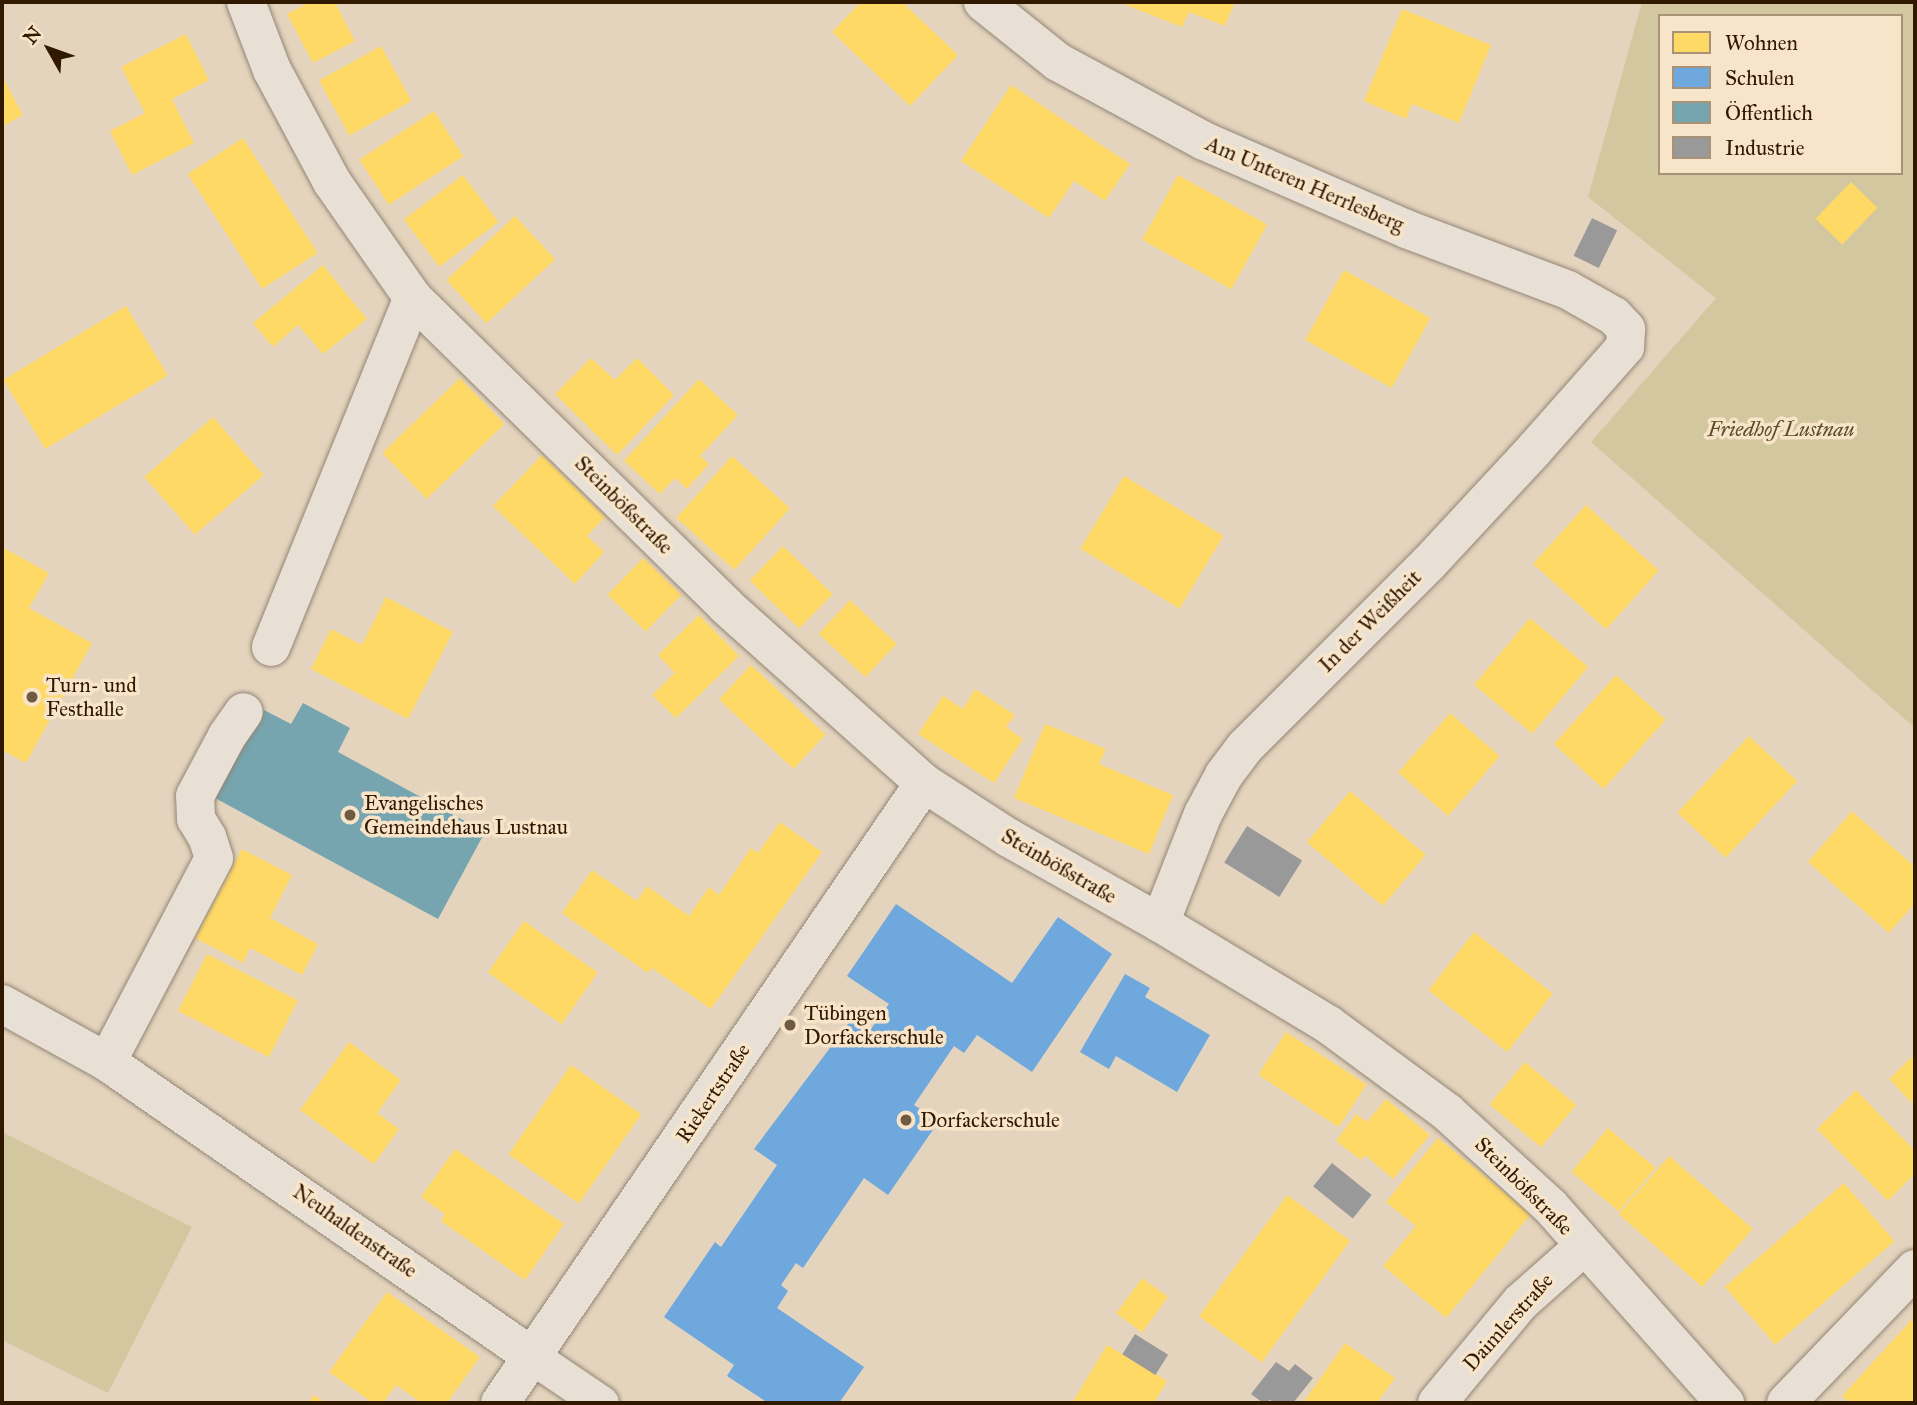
<!DOCTYPE html>
<html>
<head>
<meta charset="utf-8">
<style>
	body { margin:0 }
	#map { position:relative; width:1917px; height:1405px; overflow:hidden; background:#e4d4bd; font-family:"IM FELL Great Primer",serif }
	div>[style] { position:absolute }
	.green>* { inset:0; background:#d2c79e }
	.homes>* { inset:0; background:#ffd966; transform-origin:0 0 }
	.schools>* { inset:0; background:#6fa8dc }
	.public>* { inset:0; background:#76a5af }
	.industry>* { inset:0; background:#999; transform-origin:0 0 }
	.roads { filter:drop-shadow(0 0 2px #938677) drop-shadow(0 0 2px #938677) }
	.pedestrian>* { height:35px; margin:-17.5px; padding:0 17.5px; transform-origin:17.5px; border-radius:17.5px; background:#e8e0d4 }
	.minor>* { height:38px; margin:-19px; padding:0 19px; transform-origin:19px; border-radius:19px; background:#e8e0d4 }
	.dots>* { width:19px; height:19px; translate:-50% -50%; box-sizing:border-box; border:4px solid #f8e5c9; border-radius:50% }
	span { translate:-50% -50%; white-space:nowrap; text-align:center; line-height:1.15; -webkit-text-stroke:7px #f8e5c9; paint-order:stroke }
	.street-label { font-size:21px; color:#311900 }
	.park-label { font-size:21px; color:#5d4a28; font-style:italic }
	.poi-label { font-size:21px; color:#311900 }
	.left { translate:0 -50%; text-align:left }
	.frame { position:absolute; inset:0; border:4px solid #311900; pointer-events:none }
	.legend { position:absolute; left:1658px; top:14px; width:245px; height:161px; box-sizing:border-box; background:#f8e5c9; border:2px solid #a89379; margin:0; padding:9px 12px; list-style:none; font-size:21px; color:#311900 }
	.legend li { display:flex; align-items:center; gap:14px; height:35px }
	.legend b { width:35px; border:2px solid #a89379 }
	.north { position:absolute; left:14px; top:14px; width:70px; height:70px; -webkit-text-stroke:5px #f8e5c9; paint-order:stroke; rotate:310deg; font-size:19px; font-weight:700; line-height:28px; text-align:center; color:#311900 }
	.north::after { content:''; display:block; margin:auto; width:24px; height:32px; background:#311900; clip-path:polygon(50% 0,100% 100%,50% 72%,0 100%) }
</style>
</head>
<body>
<div id="map">
	<div class="green">
		<i style="clip-path:polygon(evenodd,1642px 2px,1915px 2px,1915px 728px,1591px 442px,1716px 298px,1588px 197px,1642px 2px,1660px 16px,1901px 16px,1901px 173px,1660px 173px,1660px 16px)"></i>
		<i style="clip-path:polygon(2px 1132px,192px 1227px,108px 1393px,2px 1340px)"></i>
	</div>
	<div class="homes">
		<i style="clip-path:polygon(310px 2px,335px 2px,355px 41px,313px 63px,287px 14px)"></i>
		<i style="clip-path:polygon(861px 2px,902px 2px,958px 55px,910px 106px,832px 32px)"></i>
		<i style="clip-path:polygon(1118px 2px,1235px 2px,1225px 26px,1189px 12px,1182px 27px)"></i>
		<i style="clip-path:polygon(1402px 9px,1491px 45px,1459px 123px,1412px 104px,1406px 119px,1364px 101px)"></i>
		<i style="clip-path:polygon(186px 34px,209px 80px,172px 99px,194px 143px,132px 175px,110px 131px,145px 113px,121px 67px)"></i>
		<i style="left:381px;top:46px;width:63px;height:71px;rotate:61deg"></i>
		<i style="clip-path:polygon(2px 76px,23px 115px,2px 127px)"></i>
		<i style="clip-path:polygon(1011px 85px,1130px 164px,1105px 201px,1074px 181px,1049px 218px,961px 161px)"></i>
		<i style="left:434px;top:111px;width:54px;height:89px;rotate:57deg"></i>
		<i style="left:243px;top:138px;width:137px;height:66px;rotate:57deg"></i>
		<i style="left:463px;top:175px;width:59px;height:74px;rotate:53deg"></i>
		<i style="left:1178px;top:175px;width:102px;height:74px;rotate:29deg"></i>
		<i style="left:1851px;top:182px;width:37px;height:51px;rotate:44deg"></i>
		<i style="left:515px;top:216px;width:59px;height:94px;rotate:47deg"></i>
		<i style="clip-path:polygon(323px 265px,367px 319px,323px 354px,298px 325px,273px 347px,253px 323px)"></i>
		<i style="left:1344px;top:270px;width:99px;height:80px;rotate:29deg"></i>
		<i style="left:126px;top:306px;width:81px;height:143px;rotate:59deg"></i>
		<i style="clip-path:polygon(591px 358px,615px 380px,637px 358px,674px 395px,617px 455px,555px 394px)"></i>
		<i style="left:460px;top:378px;width:64px;height:108px;rotate:46deg"></i>
		<i style="clip-path:polygon(699px 379px,738px 415px,700px 456px,709px 464px,687px 489px,675px 478px,660px 494px,624px 461px)"></i>
		<i style="left:213px;top:417px;width:77px;height:91px;rotate:49deg"></i>
		<i style="clip-path:polygon(542px 455px,605px 517px,587px 536px,604px 552px,575px 584px,493px 506px)"></i>
		<i style="left:732px;top:456px;width:78px;height:83px;rotate:42deg"></i>
		<i style="left:1124px;top:476px;width:116px;height:85px;rotate:31deg"></i>
		<i style="left:1586px;top:505px;width:98px;height:79px;rotate:42deg"></i>
		<i style="left:783px;top:546px;width:69px;height:48px;rotate:44deg"></i>
		<i style="clip-path:polygon(2px 547px,49px 573px,29px 608px,92px 643px,26px 763px,2px 750px)"></i>
		<i style="left:643px;top:558px;width:53px;height:51px;rotate:44deg"></i>
		<i style="clip-path:polygon(386px 597px,453px 632px,408px 719px,311px 669px,331px 629px,362px 645px)"></i>
		<i style="left:850px;top:600px;width:64px;height:46px;rotate:43deg"></i>
		<i style="clip-path:polygon(699px 615px,739px 656px,676px 718px,652px 695px,675px 673px,658px 655px)"></i>
		<i style="left:1530px;top:618px;width:76px;height:87px;rotate:40deg"></i>
		<i style="left:751px;top:665px;width:102px;height:47px;rotate:43deg"></i>
		<i style="left:1616px;top:675px;width:67px;height:93px;rotate:42deg"></i>
		<i style="clip-path:polygon(975px 689px,1015px 715px,1006px 727px,1023px 739px,994px 783px,918px 734px,943px 696px,963px 709px)"></i>
		<i style="left:1450px;top:713px;width:66px;height:79px;rotate:41deg"></i>
		<i style="clip-path:polygon(1045px 724px,1106px 749px,1099px 764px,1173px 795px,1149px 854px,1014px 798px)"></i>
		<i style="left:1749px;top:736px;width:66px;height:105px;rotate:43deg"></i>
		<i style="left:1350px;top:791px;width:99px;height:67px;rotate:40deg"></i>
		<i style="clip-path:polygon(1852px 811px,1915px 867px,1915px 903px,1889px 933px,1808px 862px)"></i>
		<i style="clip-path:polygon(780px 822px,822px 852px,711px 1009px,652px 968px,648px 973px,562px 913px,592px 870px,637px 901px,647px 886px,689px 916px,709px 887px,719px 895px,751px 848px,758px 853px)"></i>
		<i style="clip-path:polygon(242px 849px,292px 875px,270px 918px,318px 944px,302px 975px,250px 948px,243px 963px,195px 938px)"></i>
		<i style="left:524px;top:921px;width:90px;height:63px;rotate:35deg"></i>
		<i style="left:1474px;top:932px;width:100px;height:74px;rotate:38deg"></i>
		<i style="left:207px;top:954px;width:102px;height:64px;rotate:27deg"></i>
		<i style="left:1286px;top:1032px;width:96px;height:51px;rotate:33deg"></i>
		<i style="clip-path:polygon(349px 1042px,401px 1080px,377px 1113px,399px 1129px,374px 1164px,300px 1110px)"></i>
		<i style="clip-path:polygon(1915px 1054px,1915px 1106px,1889px 1079px)"></i>
		<i style="left:1525px;top:1062px;width:67px;height:55px;rotate:40deg"></i>
		<i style="left:571px;top:1065px;width:86px;height:109px;rotate:35deg"></i>
		<i style="clip-path:polygon(1856px 1090px,1915px 1151px,1915px 1173px,1888px 1201px,1817px 1129px)"></i>
		<i style="clip-path:polygon(1386px 1099px,1430px 1135px,1393px 1179px,1365px 1155px,1361px 1160px,1336px 1141px,1356px 1114px,1367px 1122px)"></i>
		<i style="left:1608px;top:1128px;width:62px;height:57px;rotate:40deg"></i>
		<i style="clip-path:polygon(1438px 1138px,1531px 1214px,1446px 1318px,1383px 1266px,1416px 1226px,1386px 1202px)"></i>
		<i style="clip-path:polygon(455px 1149px,564px 1224px,525px 1280px,441px 1221px,445px 1214px,421px 1197px)"></i>
		<i style="left:1669px;top:1156px;width:111px;height:77px;rotate:41deg"></i>
		<i style="left:1844px;top:1183px;width:77px;height:158px;rotate:49deg"></i>
		<i style="left:1287px;top:1195px;width:78px;height:150px;rotate:36deg"></i>
		<i style="left:1142px;top:1278px;width:32px;height:44px;rotate:36deg"></i>
		<i style="clip-path:polygon(387px 1292px,480px 1357px,447px 1403px,422px 1403px,396px 1385px,383px 1403px,373px 1403px,329px 1372px)"></i>
		<i style="clip-path:polygon(1915px 1316px,1915px 1403px,1850px 1403px,1842px 1396px)"></i>
		<i style="clip-path:polygon(1345px 1343px,1395px 1378px,1377px 1403px,1303px 1403px)"></i>
		<i style="clip-path:polygon(1107px 1345px,1167px 1381px,1154px 1403px,1072px 1403px)"></i>
		<i style="clip-path:polygon(314px 1395px,326px 1403px,308px 1403px)"></i>
	</div>
	<div class="schools">
		<i style="clip-path:polygon(896px 904px,1012px 983px,1058px 917px,1112px 954px,1032px 1072px,977px 1035px,964px 1053px,954px 1046px,914px 1105px,939px 1121px,888px 1195px,864px 1178px,803px 1268px,796px 1263px,781px 1285px,788px 1291px,777px 1308px,864px 1367px,839px 1403px,768px 1403px,727px 1376px,734px 1365px,664px 1317px,715px 1242px,721px 1247px,777px 1165px,754px 1149px,851px 1020px,868px 1033px,889px 1004px,847px 976px)"></i>
		<i style="clip-path:polygon(1125px 974px,1150px 988px,1145px 997px,1210px 1035px,1177px 1092px,1116px 1056px,1109px 1069px,1080px 1052px)"></i>
	</div>
	<div class="public">
		<i style="clip-path:polygon(303px 703px,350px 728px,338px 752px,485px 832px,438px 919px,215px 798px,264px 710px,291px 724px)"></i>
	</div>
	<div class="industry">
		<i style="left:1592px;top:218px;width:28px;height:42px;rotate:26deg"></i>
		<i style="left:1247px;top:826px;width:65px;height:43px;rotate:32deg"></i>
		<i style="left:1332px;top:1163px;width:51px;height:30px;rotate:39deg"></i>
		<i style="left:1135px;top:1334px;width:39px;height:24px;rotate:32deg"></i>
		<i style="clip-path:polygon(1276px 1362px,1289px 1371px,1295px 1364px,1313px 1378px,1293px 1403px,1275px 1403px,1270px 1400px,1263px 1403px,1251px 1394px)"></i>
	</div>
	<div class="roads">
		<div class="pedestrian">
			<i style="left:533px;top:1357px;width:82px;rotate:34.1deg"></i>
		</div>
		<div class="minor">
			<i style="left:246px;top:2px;width:73px;rotate:69.1deg"></i>
			<i style="left:272px;top:70px;width:127px;rotate:61.8deg"></i>
			<i style="left:332px;top:182px;width:141px;rotate:55.1deg"></i>
			<i style="left:413px;top:298px;width:439px;rotate:44.5deg"></i>
			<i style="left:726px;top:606px;width:266px;rotate:41.8deg"></i>
			<i style="left:924px;top:783px;width:101px;rotate:32.9deg"></i>
			<i style="left:1009px;top:838px;width:173px;rotate:29.4deg"></i>
			<i style="left:1160px;top:923px;width:197px;rotate:31.1deg"></i>
			<i style="left:1329px;top:1025px;width:147px;rotate:36.4deg"></i>
			<i style="left:1447px;top:1112px;width:139px;rotate:42.4deg"></i>
			<i style="left:1550px;top:1206px;width:264px;rotate:48.4deg"></i>
			<i style="left:983px;top:2px;width:96px;rotate:38.7deg"></i>
			<i style="left:1058px;top:62px;width:166px;rotate:28.4deg"></i>
			<i style="left:1204px;top:141px;width:220px;rotate:23.5deg"></i>
			<i style="left:1406px;top:229px;width:173px;rotate:20.6deg"></i>
			<i style="left:1568px;top:290px;width:53px;rotate:29.5deg"></i>
			<i style="left:1614px;top:316px;width:18px;rotate:47deg"></i>
			<i style="left:1626px;top:329px;width:18px;rotate:93deg"></i>
			<i style="left:1625px;top:347px;width:137px;rotate:131.5deg"></i>
			<i style="left:1534px;top:450px;width:154px;rotate:132.9deg"></i>
			<i style="left:1429px;top:563px;width:260px;rotate:135deg"></i>
			<i style="left:1245px;top:747px;width:35px;rotate:127deg"></i>
			<i style="left:1224px;top:775px;width:44px;rotate:118.3deg"></i>
			<i style="left:1203px;top:814px;width:117px;rotate:111.5deg"></i>
			<i style="left:271px;top:647px;width:377px;rotate:-67.9deg"></i>
			<i style="left:2px;top:1004px;width:120px;rotate:28.9deg"></i>
			<i style="left:107px;top:1062px;width:518px;rotate:34.7deg"></i>
			<i style="left:107px;top:1062px;width:230px;rotate:-62.3deg"></i>
			<i style="left:214px;top:858px;width:22px;rotate:-108deg"></i>
			<i style="left:207px;top:837px;width:21px;rotate:-121deg"></i>
			<i style="left:196px;top:819px;width:23px;rotate:-92deg"></i>
			<i style="left:195px;top:796px;width:68px;rotate:-61.9deg"></i>
			<i style="left:227px;top:736px;width:29px;rotate:-55deg"></i>
			<i style="left:500px;top:1403px;width:751px;rotate:-55.63deg"></i>
			<i style="left:1437px;top:1403px;width:131px;rotate:-50.3deg"></i>
			<i style="left:1521px;top:1302px;width:84px;rotate:-41.6deg"></i>
			<i style="left:1786px;top:1403px;width:186px;rotate:-46.1deg"></i>
		</div>
	</div>
	<div class="dots">
		<i style="left:32px;top:697px;background:#705a42"></i>
		<i style="left:350px;top:815px;background:#705a42"></i>
		<i style="left:790px;top:1025px;background:#705a42"></i>
		<i style="left:906px;top:1120px;background:#705a42"></i>
	</div>
	<div class="street-label">
		<span style="left:1305px;top:184px;rotate:23deg">Am Unteren Herrlesberg</span>
		<span style="left:624px;top:505px;rotate:45deg">Steinbößstraße</span>
		<span style="left:1370px;top:621px;rotate:-45deg">In der Weißheit</span>
		<span style="left:1059px;top:866px;rotate:30deg">Steinbößstraße</span>
		<span style="left:713px;top:1093px;rotate:-56deg">Riekertstraße</span>
		<span style="left:1524px;top:1186px;rotate:45deg">Steinbößstraße</span>
		<span style="left:355px;top:1231px;rotate:35deg">Neuhaldenstraße</span>
		<span style="left:1508px;top:1322px;rotate:-48deg">Daimlerstraße</span>
	</div>
	<div class="park-label">
		<span style="left:1781px;top:429px">Friedhof Lustnau</span>
	</div>
	<div class="poi-label">
		<span class="left" style="left:46px;top:697px">Turn- und<br>Festhalle</span>
		<span class="left" style="left:364px;top:815px">Evangelisches<br>Gemeindehaus Lustnau</span>
		<span class="left" style="left:804px;top:1025px">Tübingen<br>Dorfackerschule</span>
		<span class="left" style="left:920px;top:1120px">Dorfackerschule</span>
	</div>
	<div class="frame"></div>
	<ul class="legend">
	<li><b style="height:19px;background:#ffd966"></b>Wohnen</li>
	<li><b style="height:19px;background:#6fa8dc"></b>Schulen</li>
	<li><b style="height:19px;background:#76a5af"></b>Öffentlich</li>
	<li><b style="height:19px;background:#999"></b>Industrie</li>
	</ul>
	<div class="north">N</div>
</div>
</body>
</html>
